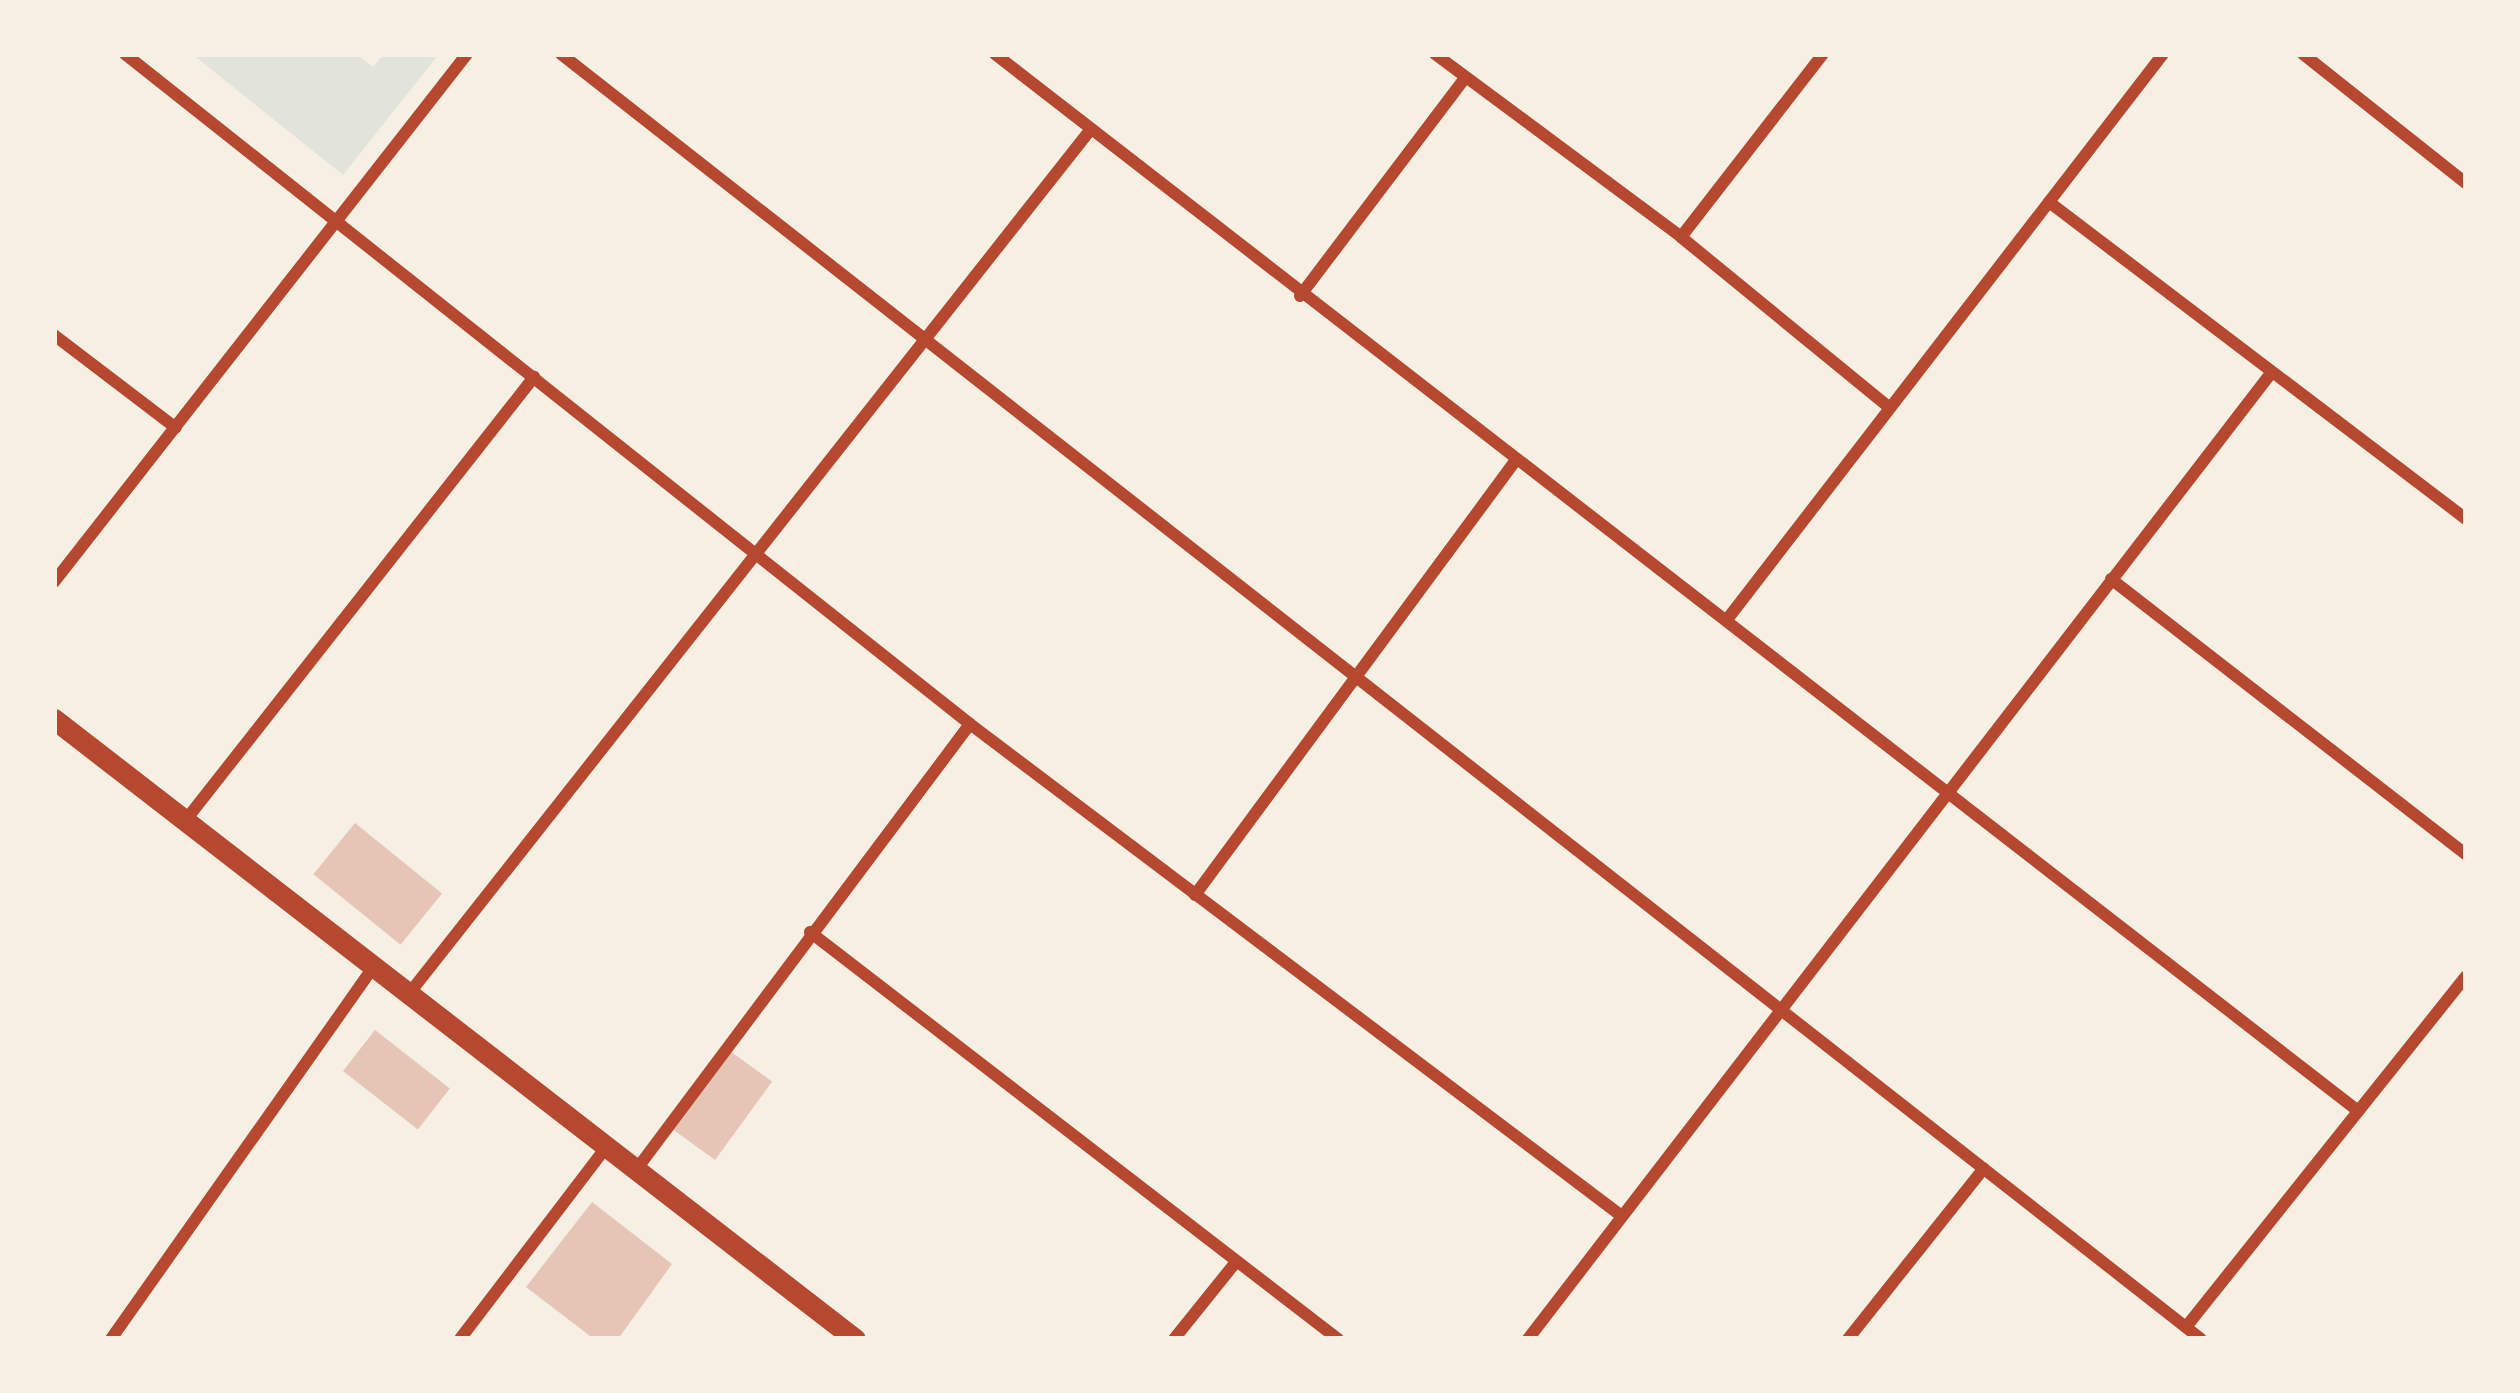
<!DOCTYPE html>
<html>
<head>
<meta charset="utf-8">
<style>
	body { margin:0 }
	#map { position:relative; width:2520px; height:1393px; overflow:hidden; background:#f6efe4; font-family:Manrope,sans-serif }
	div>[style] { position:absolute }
	.green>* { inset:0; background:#e2e4dc }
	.building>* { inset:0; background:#e6c5b7; transform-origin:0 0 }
	.minor>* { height:12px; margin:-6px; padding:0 6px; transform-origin:6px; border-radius:6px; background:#b5482f }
	.tertiary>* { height:21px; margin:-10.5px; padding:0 10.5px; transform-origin:10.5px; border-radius:10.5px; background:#b5482f }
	span { translate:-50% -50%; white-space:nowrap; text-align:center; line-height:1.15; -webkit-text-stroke:10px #f6efe4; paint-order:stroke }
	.frame { position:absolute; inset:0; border:57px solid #f6efe4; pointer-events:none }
</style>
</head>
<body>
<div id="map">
	<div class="green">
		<i style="clip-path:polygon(192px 54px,356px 54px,373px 67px,384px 54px,439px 54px,343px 175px)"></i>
	</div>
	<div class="building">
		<i style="left:355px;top:823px;width:112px;height:66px;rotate:39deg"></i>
		<i style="left:375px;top:1030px;width:95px;height:52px;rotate:38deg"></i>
		<i style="left:730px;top:1051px;width:52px;height:97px;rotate:36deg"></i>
		<i style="clip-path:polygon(592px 1202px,672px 1264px,618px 1339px,594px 1339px,526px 1287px)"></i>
	</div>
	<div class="minor">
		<i style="left:125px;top:54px;width:1078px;rotate:38.41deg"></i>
		<i style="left:970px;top:724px;width:813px;rotate:37.05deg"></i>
		<i style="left:561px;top:54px;width:2083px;rotate:38.08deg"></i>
		<i style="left:995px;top:54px;width:1725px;rotate:37.79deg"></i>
		<i style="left:1435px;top:54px;width:307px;rotate:36.6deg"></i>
		<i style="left:1681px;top:237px;width:269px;rotate:39.3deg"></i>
		<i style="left:2303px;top:54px;width:208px;rotate:38.4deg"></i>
		<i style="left:2049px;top:202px;width:524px;rotate:37.24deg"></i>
		<i style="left:1681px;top:237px;width:232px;rotate:-52.2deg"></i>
		<i style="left:1300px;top:296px;width:273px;rotate:-52.9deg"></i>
		<i style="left:54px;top:335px;width:153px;rotate:37.3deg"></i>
		<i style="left:2111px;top:579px;width:449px;rotate:37.8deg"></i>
		<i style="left:54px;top:582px;width:670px;rotate:-51.97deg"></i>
		<i style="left:1729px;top:617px;width:711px;rotate:-52.37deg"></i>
		<i style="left:185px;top:821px;width:565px;rotate:-51.83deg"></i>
		<i style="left:1195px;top:895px;width:541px;rotate:-53.58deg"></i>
		<i style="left:810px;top:932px;width:667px;rotate:37.63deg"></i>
		<i style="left:408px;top:995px;width:1103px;rotate:-51.74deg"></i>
		<i style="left:636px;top:1170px;width:557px;rotate:-53.17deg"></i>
		<i style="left:2186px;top:1327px;width:449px;rotate:-51.4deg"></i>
		<i style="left:111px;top:1339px;width:453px;rotate:-54.8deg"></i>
		<i style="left:460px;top:1339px;width:239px;rotate:-52.7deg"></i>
		<i style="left:1174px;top:1339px;width:97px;rotate:-51.2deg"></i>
		<i style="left:1528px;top:1339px;width:1220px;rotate:-52.43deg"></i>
		<i style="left:1848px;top:1339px;width:218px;rotate:-51.5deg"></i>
	</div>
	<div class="tertiary">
		<i style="left:54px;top:719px;width:1013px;rotate:37.74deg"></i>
	</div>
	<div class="frame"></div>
</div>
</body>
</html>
